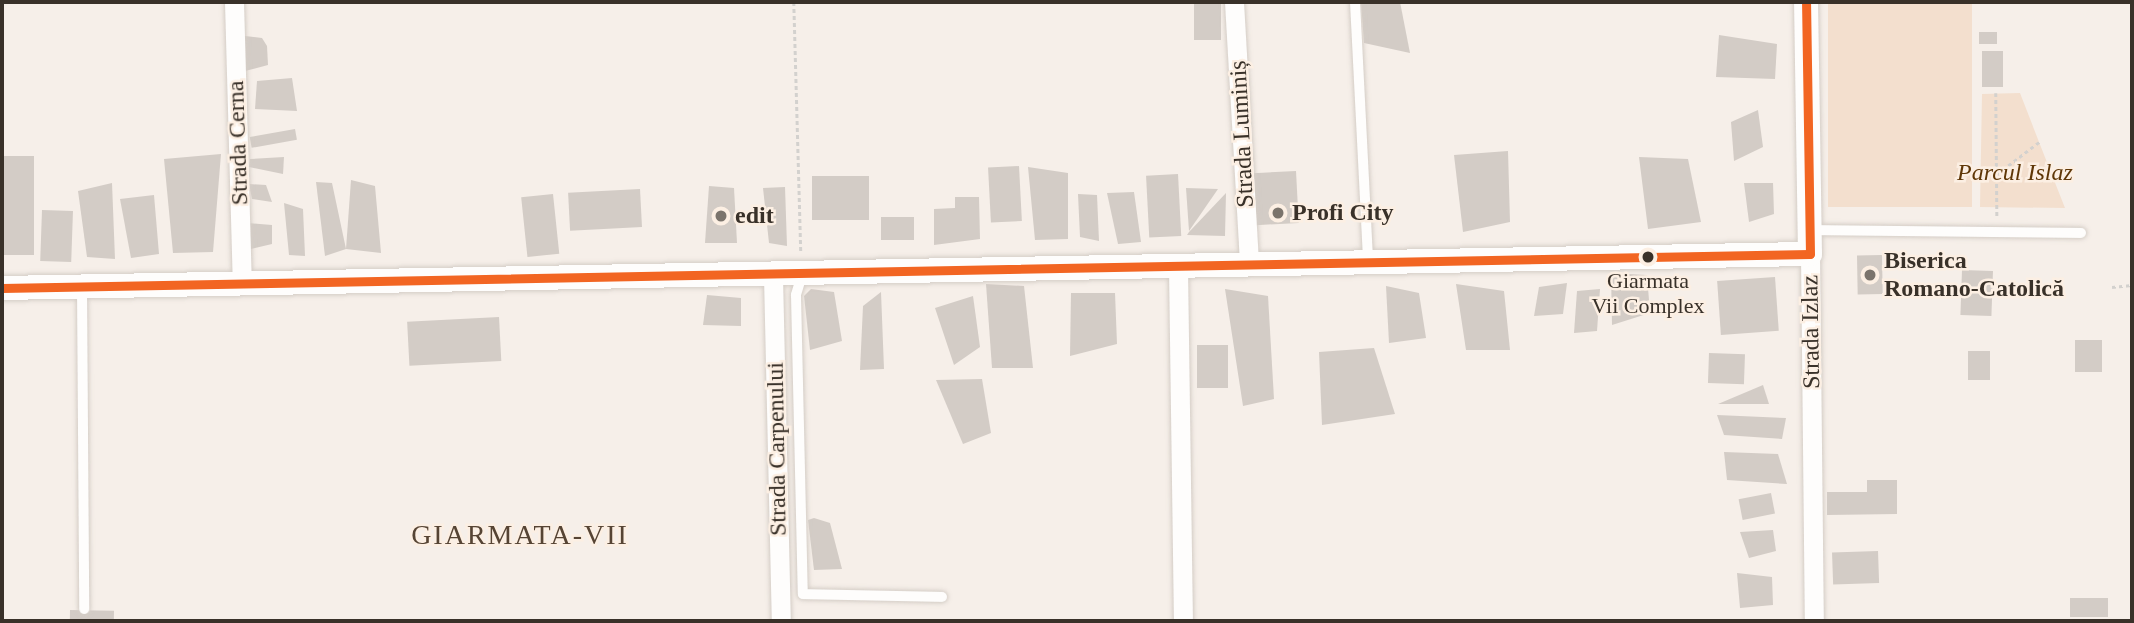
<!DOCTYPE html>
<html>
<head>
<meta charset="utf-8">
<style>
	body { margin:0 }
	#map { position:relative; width:2134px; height:623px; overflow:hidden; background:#f6efe9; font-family:"Times New Roman",serif }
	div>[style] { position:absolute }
	.green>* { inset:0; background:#f3dfce; transform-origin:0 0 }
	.building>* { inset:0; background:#d3ccc6; transform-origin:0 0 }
	.path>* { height:2.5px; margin-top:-1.25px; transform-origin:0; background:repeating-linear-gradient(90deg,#d3d1ce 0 3.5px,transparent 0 7px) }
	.roads { filter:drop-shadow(0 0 2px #d4cdc6) drop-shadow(0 0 2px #d4cdc6) }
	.service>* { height:10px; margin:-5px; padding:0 5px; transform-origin:5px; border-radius:5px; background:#fefdfc }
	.minor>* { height:19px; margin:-9.5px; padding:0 9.5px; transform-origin:9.5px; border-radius:9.5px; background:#fefdfc }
	.tertiary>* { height:24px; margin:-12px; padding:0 12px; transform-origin:12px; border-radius:12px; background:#fefdfc }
	.bus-1>* { height:9px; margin:-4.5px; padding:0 4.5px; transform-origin:4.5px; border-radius:4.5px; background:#f26522 }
	.dots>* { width:19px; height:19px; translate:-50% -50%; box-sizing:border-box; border:4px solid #fcefe3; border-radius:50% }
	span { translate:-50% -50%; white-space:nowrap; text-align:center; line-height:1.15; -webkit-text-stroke:5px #fcefe3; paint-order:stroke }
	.bus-label { font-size:22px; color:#393129 }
	.street-label { font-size:24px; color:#393129 }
	.park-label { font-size:24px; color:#5f3707; font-style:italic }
	.poi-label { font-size:24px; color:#393129; font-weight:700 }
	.left { translate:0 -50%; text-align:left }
	.quarter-label { font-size:28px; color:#564434; letter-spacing:2px }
	.frame { position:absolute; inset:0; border:4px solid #393129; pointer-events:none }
</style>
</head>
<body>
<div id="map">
	<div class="green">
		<i style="left:1828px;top:2px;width:144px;height:205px"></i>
		<i style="clip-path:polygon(2020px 93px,2039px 142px,2065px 208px,1980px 207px,1982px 94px)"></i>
	</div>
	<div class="building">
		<i style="left:1194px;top:2px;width:27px;height:38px"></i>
		<i style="clip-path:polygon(1361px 2px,1400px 2px,1410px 53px,1364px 43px)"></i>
		<i style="left:1979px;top:32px;width:18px;height:12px"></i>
		<i style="clip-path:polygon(1719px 35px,1777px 44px,1775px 79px,1716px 77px)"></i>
		<i style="clip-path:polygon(245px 36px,262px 38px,267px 46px,268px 65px,245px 71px)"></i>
		<i style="left:2003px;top:51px;width:36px;height:21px;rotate:90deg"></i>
		<i style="clip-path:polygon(292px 78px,297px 111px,255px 109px,257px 81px)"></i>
		<i style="clip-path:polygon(1758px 110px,1763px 147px,1734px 161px,1731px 122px)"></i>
		<i style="left:295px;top:129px;width:11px;height:46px;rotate:80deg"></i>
		<i style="clip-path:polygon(1508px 151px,1510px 222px,1463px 232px,1454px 155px)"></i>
		<i style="clip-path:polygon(221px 154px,213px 252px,173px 253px,164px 159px)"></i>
		<i style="left:2px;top:156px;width:32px;height:99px"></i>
		<i style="clip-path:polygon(284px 157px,283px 174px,249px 167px,250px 159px)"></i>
		<i style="clip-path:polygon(1639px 157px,1688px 159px,1701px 222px,1648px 229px)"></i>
		<i style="left:1019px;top:166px;width:55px;height:31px;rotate:87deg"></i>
		<i style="clip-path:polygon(1028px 167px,1068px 173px,1068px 239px,1035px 240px)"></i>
		<i style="left:1296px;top:171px;width:52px;height:43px;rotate:87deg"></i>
		<i style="left:1178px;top:174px;width:62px;height:32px;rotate:87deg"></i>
		<i style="left:812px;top:176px;width:57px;height:44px"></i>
		<i style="clip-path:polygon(351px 180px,375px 186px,381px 253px,346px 249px)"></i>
		<i style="clip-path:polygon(316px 182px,332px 183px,346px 249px,325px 256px)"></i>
		<i style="clip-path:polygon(112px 183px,115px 259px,87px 257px,78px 191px)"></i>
		<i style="clip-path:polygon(1744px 183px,1773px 183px,1774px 214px,1749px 222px)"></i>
		<i style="clip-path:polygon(249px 184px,266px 185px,272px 202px,252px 199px)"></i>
		<i style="clip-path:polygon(709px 186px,734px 188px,737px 243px,705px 243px)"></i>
		<i style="clip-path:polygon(785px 187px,787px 246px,769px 243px,763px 188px)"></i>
		<i style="clip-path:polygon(1186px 188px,1218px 189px,1189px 231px)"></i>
		<i style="left:640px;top:189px;width:38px;height:72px;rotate:87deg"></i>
		<i style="clip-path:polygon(1134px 192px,1141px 242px,1118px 244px,1107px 193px)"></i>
		<i style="clip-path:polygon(1226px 193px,1225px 236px,1187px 235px,1189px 232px)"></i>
		<i style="left:553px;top:194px;width:60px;height:32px;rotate:84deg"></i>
		<i style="clip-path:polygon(1078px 194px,1097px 195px,1099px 241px,1080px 237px)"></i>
		<i style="clip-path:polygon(154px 195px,159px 254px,131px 258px,120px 199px)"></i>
		<i style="clip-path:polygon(955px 197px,979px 197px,980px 239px,934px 245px,934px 209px,955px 208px)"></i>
		<i style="clip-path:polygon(284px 203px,303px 209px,305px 256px,289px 255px)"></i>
		<i style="left:42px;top:210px;width:31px;height:51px;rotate:2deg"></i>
		<i style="left:881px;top:217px;width:33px;height:23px"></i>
		<i style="clip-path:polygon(248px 223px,272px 225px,272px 244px,251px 249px)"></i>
		<i style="left:1882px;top:255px;width:39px;height:25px;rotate:89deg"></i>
		<i style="left:1962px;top:270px;width:31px;height:45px;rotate:2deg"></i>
		<i style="clip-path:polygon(1611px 273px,1647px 275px,1650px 313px,1612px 325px)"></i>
		<i style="left:1775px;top:277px;width:54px;height:58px;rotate:86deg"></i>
		<i style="clip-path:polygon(1567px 283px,1563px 314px,1534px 316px,1539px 287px)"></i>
		<i style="clip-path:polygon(986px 284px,1024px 286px,1033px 368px,992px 368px)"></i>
		<i style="clip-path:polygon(1456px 284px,1504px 291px,1510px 350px,1466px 350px)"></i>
		<i style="clip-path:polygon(1386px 286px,1419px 293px,1426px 338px,1389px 343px)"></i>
		<i style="clip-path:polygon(811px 289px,834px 292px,842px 341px,810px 350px,804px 296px)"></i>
		<i style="clip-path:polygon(1225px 289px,1268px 296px,1274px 399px,1243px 406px)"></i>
		<i style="clip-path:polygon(1600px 289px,1597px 331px,1574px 333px,1577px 291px)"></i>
		<i style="clip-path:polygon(881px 292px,884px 369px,860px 370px,863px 306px)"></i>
		<i style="clip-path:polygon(1071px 293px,1115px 293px,1117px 344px,1070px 356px)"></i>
		<i style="clip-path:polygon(707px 295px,741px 298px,741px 326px,703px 325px)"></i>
		<i style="clip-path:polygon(973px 296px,980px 347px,954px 365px,935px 308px)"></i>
		<i style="left:499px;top:317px;width:44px;height:92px;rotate:87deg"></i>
		<i style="left:2075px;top:340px;width:27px;height:32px"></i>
		<i style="left:1197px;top:345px;width:31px;height:43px"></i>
		<i style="clip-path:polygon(1374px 348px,1395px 414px,1322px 425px,1319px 352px)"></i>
		<i style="left:1968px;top:351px;width:22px;height:29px"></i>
		<i style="left:1709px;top:353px;width:36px;height:30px;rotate:2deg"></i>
		<i style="clip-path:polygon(982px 379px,991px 433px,963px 444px,936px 380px)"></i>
		<i style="clip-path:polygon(1763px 385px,1769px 404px,1718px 404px)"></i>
		<i style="clip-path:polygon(1717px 415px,1786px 418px,1782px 439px,1724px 435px)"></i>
		<i style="clip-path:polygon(1724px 452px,1778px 454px,1787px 484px,1727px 480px)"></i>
		<i style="clip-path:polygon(1867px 480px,1897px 480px,1897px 514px,1827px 515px,1827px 492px,1867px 492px)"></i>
		<i style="left:1771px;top:493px;width:21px;height:33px;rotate:79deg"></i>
		<i style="clip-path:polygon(814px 518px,830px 523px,842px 569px,814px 570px,808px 520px)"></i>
		<i style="clip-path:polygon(1773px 530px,1776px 551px,1749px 558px,1740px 532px)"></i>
		<i style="left:1878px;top:551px;width:32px;height:46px;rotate:88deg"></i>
		<i style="clip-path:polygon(1737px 573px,1772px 577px,1773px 605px,1740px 608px)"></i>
		<i style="left:2108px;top:598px;width:19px;height:38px;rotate:90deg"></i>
		<i style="left:70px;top:610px;width:44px;height:11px;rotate:1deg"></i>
	</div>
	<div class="path">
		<i style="left:794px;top:2px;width:249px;rotate:88.4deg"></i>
		<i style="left:1996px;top:93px;width:125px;rotate:89.5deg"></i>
		<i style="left:1997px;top:174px;width:53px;rotate:-37.3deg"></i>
		<i style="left:2112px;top:287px;width:20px;rotate:-6deg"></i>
	</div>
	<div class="roads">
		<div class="service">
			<i style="left:1355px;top:2px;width:261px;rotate:87.1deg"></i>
			<i style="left:1810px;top:230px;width:271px;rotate:0.6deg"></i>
			<i style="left:802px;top:275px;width:21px;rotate:107deg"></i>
			<i style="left:796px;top:295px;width:299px;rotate:88.7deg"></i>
			<i style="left:803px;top:594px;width:139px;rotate:1.2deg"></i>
			<i style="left:82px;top:287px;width:322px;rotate:89.6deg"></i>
		</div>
		<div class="minor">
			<i style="left:234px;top:2px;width:283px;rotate:88.4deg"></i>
			<i style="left:1234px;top:2px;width:264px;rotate:86.7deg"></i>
			<i style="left:1810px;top:254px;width:367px;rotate:89.4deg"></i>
			<i style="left:1178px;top:267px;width:354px;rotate:89.2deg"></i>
			<i style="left:773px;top:276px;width:345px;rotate:88.7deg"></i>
		</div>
		<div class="tertiary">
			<i style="left:2px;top:288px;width:1808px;rotate:-1.08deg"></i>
			<i style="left:1810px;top:254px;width:252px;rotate:-90.9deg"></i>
		</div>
	</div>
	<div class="bus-1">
		<i style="left:2px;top:288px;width:1808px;rotate:-1.08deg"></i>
		<i style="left:1810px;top:254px;width:252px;rotate:-90.9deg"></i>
	</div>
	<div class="dots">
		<i style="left:1278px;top:213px;background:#7b746c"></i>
		<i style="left:721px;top:216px;background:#7b746c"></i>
		<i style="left:1648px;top:257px;background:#393129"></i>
		<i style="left:1870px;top:275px;background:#7b746c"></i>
	</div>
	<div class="bus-label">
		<span style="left:1648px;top:293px">Giarmata<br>Vii Complex</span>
	</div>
	<div class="street-label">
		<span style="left:1242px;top:134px;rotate:-93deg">Strada Luminiș</span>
		<span style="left:238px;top:143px;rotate:-92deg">Strada Cerna</span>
		<span style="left:1811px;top:332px;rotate:-91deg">Strada Izlaz</span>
		<span style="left:777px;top:449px;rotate:-91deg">Strada Carpenului</span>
	</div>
	<div class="park-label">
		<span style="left:2015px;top:173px">Parcul Islaz</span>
	</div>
	<div class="poi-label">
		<span class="left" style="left:1292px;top:213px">Profi City</span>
		<span class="left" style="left:735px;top:216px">edit</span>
		<span class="left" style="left:1884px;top:275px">Biserica<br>Romano-Catolică</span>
	</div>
	<div class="quarter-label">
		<span style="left:520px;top:535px">GIARMATA-VII</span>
	</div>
	<div class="frame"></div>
</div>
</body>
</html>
